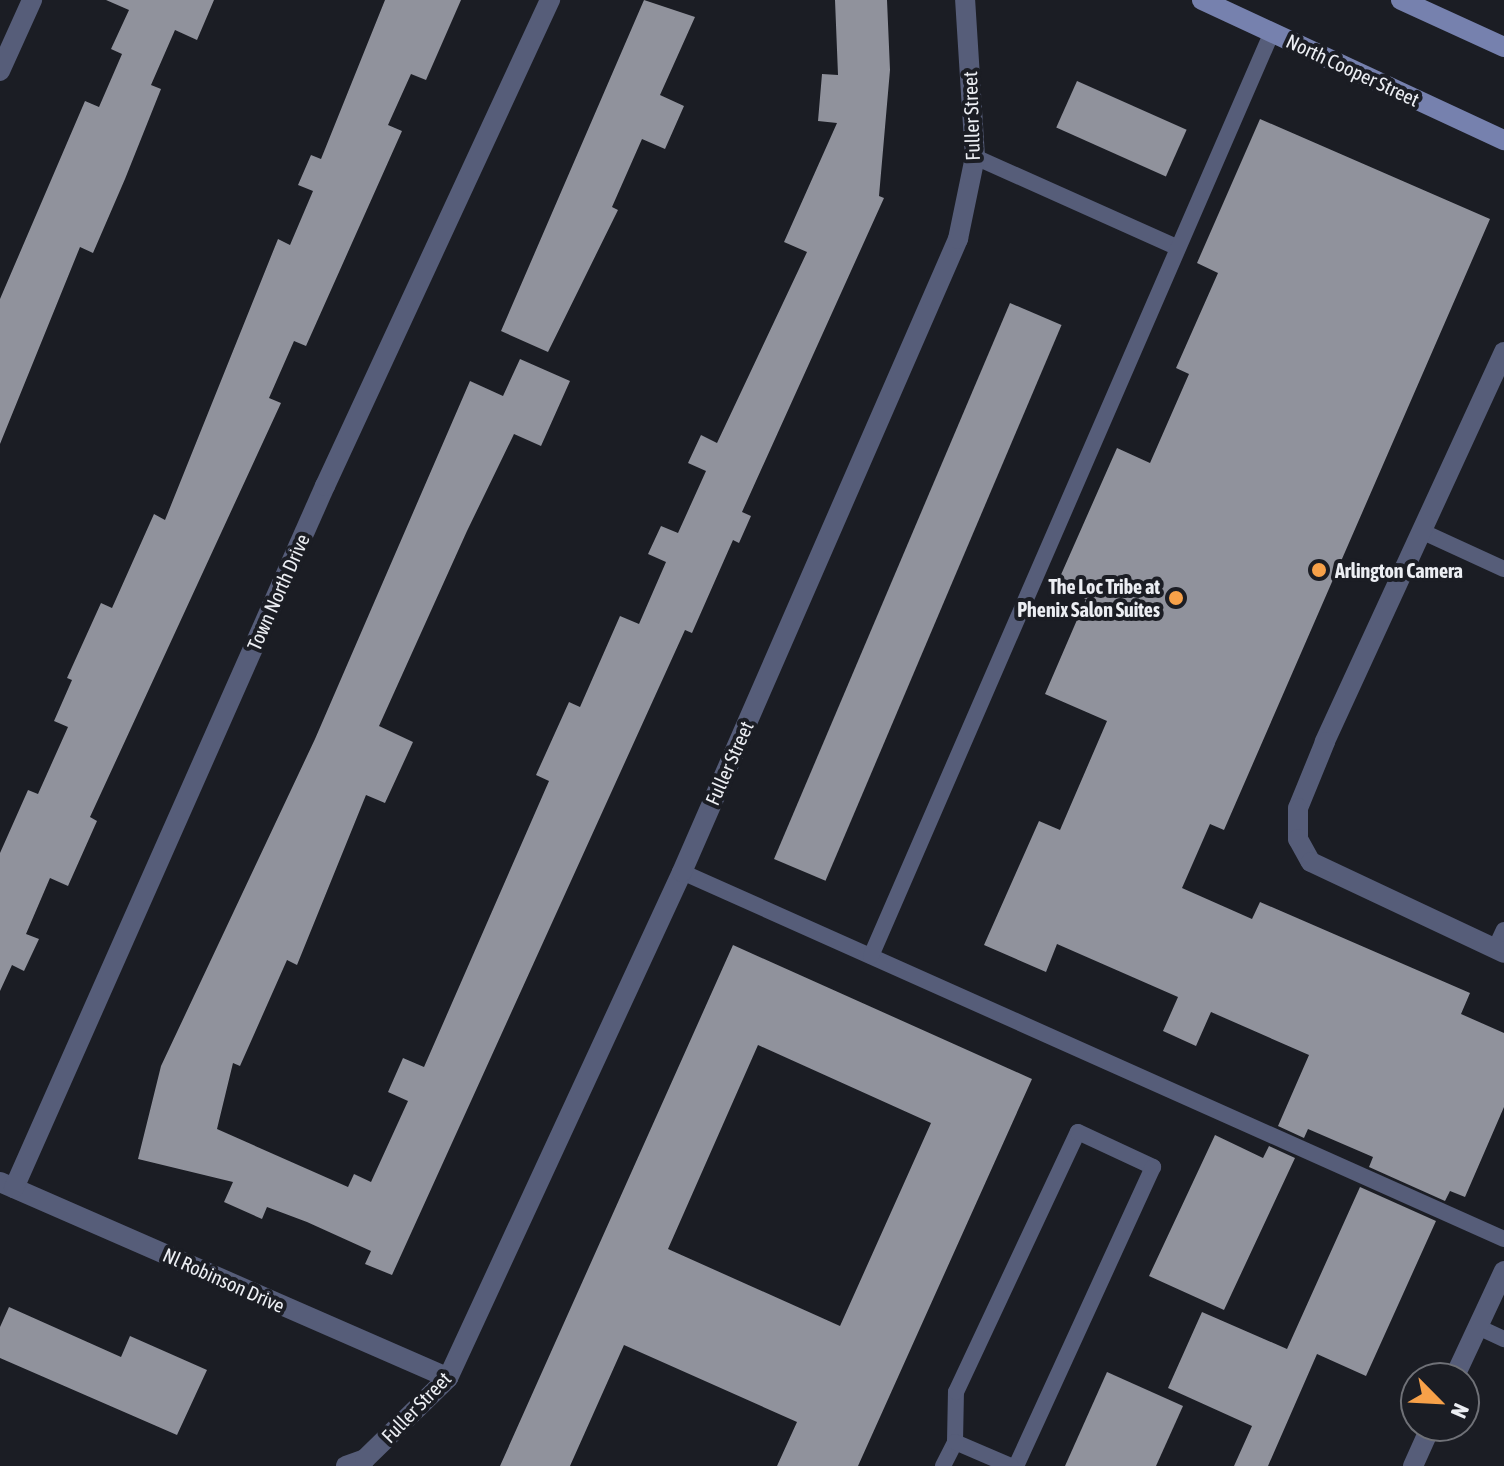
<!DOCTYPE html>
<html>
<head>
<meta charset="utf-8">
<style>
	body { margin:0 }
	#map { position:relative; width:1504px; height:1466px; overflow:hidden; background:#1b1d24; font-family:"Asap Condensed",sans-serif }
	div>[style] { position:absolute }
	.building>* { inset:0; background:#90929c; transform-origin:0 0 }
	.service>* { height:16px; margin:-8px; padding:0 8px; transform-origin:8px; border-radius:8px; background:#565d79 }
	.minor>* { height:20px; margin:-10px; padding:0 10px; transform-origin:10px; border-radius:10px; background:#565d79 }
	.secondary>* { height:20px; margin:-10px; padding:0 10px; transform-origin:10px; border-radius:10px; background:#7681ae }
	.dots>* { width:22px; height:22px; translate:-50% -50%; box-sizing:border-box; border:4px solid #1b1d24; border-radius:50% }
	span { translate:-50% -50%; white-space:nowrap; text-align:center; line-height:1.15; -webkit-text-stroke:8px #1b1d24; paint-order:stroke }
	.street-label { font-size:20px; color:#eceef3 }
	.poi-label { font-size:20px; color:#eceef3; font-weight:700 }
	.left { translate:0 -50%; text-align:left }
	.right { translate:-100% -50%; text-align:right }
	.north { position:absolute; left:1400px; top:1362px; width:80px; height:80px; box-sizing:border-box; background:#1b1d24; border:2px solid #6f7177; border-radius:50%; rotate:114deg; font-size:22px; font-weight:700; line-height:32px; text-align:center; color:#eceef3 }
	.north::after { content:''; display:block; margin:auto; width:28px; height:36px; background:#f7a149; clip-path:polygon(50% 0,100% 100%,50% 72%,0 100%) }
</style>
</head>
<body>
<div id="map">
	<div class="building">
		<i style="clip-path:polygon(106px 0,214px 0,197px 40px,175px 30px,151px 85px,161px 89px,125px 179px,93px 253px,80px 247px,0 444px,0 299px,85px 101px,99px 107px,122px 54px,111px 49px,129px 10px)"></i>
		<i style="clip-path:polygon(385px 0,461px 0,426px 80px,411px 74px,388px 125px,402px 131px,306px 346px,294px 341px,269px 398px,281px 403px,90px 817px,97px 821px,68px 886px,50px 878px,26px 934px,39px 939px,24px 971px,12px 965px,0 991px,0 853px,28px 790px,38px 794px,68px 727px,54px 721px,72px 680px,67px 678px,101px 603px,112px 608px,154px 514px,165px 520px,278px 239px,290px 245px,313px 191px,298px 185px,311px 155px,321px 159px)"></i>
		<i style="clip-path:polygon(644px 0,695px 17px,660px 95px,684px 106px,665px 149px,642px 139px,612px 207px,618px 210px,548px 352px,501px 331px)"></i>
		<i style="clip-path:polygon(835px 0,887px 0,890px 70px,879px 196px,884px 198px,742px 512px,751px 516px,739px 543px,733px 540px,692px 633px,685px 630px,392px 1275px,365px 1264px,371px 1251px,307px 1222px,267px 1207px,262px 1219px,224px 1202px,233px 1182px,138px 1159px,161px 1066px,315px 739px,470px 381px,503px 396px,520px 359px,570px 381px,541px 446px,514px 434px,467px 531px,379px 726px,413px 742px,385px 803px,366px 795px,297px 965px,287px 960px,240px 1066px,233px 1063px,217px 1129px,348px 1187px,354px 1174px,371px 1182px,408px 1101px,388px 1092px,403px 1058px,424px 1067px,549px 781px,536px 775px,569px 702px,580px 707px,620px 616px,639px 624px,666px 562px,648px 554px,661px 526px,678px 533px,706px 471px,688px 463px,701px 435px,717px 443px,807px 252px,784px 242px,837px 123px,818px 121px,822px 74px,838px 75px)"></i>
		<i style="left:1077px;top:81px;width:120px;height:51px;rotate:24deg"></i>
		<i style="clip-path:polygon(1260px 119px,1490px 219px,1224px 830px,1210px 824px,1182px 888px,1252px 919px,1260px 902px,1470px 993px,1461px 1014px,1504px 1033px,1504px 1107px,1465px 1197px,1450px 1191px,1445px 1201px,1369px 1167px,1373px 1157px,1308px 1129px,1304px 1138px,1278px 1126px,1309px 1055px,1211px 1012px,1196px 1046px,1163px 1031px,1178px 997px,1057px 944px,1046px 972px,984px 945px,1039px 821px,1060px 830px,1107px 721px,1045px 694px,1086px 599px,1056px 586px,1117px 448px,1150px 463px,1189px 374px,1176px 368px,1218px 273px,1197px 263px)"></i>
		<i style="left:1010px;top:303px;width:56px;height:604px;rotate:23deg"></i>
		<i style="clip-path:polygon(evenodd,733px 945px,1032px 1079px,858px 1466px,777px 1466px,797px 1422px,624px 1345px,570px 1466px,500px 1466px,733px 945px,758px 1045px,931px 1123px,840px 1326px,668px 1249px,758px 1045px)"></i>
		<i style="clip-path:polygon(1215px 1135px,1263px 1158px,1269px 1146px,1295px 1158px,1224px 1310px,1149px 1276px)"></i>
		<i style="clip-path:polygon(1360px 1187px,1436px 1221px,1366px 1376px,1317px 1354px,1268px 1466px,1234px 1466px,1252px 1426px,1168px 1388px,1202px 1312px,1287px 1349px)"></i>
		<i style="clip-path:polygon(9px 1307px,121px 1357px,130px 1336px,207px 1370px,177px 1435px,0 1358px,0 1327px)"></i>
		<i style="clip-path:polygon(1107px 1372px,1183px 1406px,1156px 1466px,1065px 1466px)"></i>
	</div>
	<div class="service">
		<i style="left:975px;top:157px;width:222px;rotate:24.1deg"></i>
		<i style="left:1421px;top:531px;width:91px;rotate:24.6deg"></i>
		<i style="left:682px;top:872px;width:900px;rotate:24.06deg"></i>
		<i style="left:1495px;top:949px;width:21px;rotate:-65deg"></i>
		<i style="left:871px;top:956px;width:1007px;rotate:-66.54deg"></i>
		<i style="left:1478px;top:1327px;width:29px;rotate:25deg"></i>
		<i style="left:955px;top:1442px;width:50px;rotate:-88.9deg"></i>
		<i style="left:956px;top:1392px;width:287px;rotate:-64.9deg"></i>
		<i style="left:1078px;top:1132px;width:83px;rotate:25deg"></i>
		<i style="left:1153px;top:1167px;width:329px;rotate:114.6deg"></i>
		<i style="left:943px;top:1466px;width:27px;rotate:-63deg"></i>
		<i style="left:955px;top:1442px;width:61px;rotate:23.2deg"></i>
	</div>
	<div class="minor">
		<i style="left:0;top:71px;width:78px;rotate:-65.7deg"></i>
		<i style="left:1504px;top:352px;width:429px;rotate:114.7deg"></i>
		<i style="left:1325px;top:742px;width:71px;rotate:112.2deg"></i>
		<i style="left:1298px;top:808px;width:31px;rotate:90deg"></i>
		<i style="left:1298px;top:839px;width:26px;rotate:61deg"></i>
		<i style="left:1311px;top:862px;width:213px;rotate:25.2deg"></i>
		<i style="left:0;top:1182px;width:489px;rotate:23.6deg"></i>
		<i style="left:14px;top:1188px;width:768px;rotate:-66.11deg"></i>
		<i style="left:325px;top:486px;width:536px;rotate:-65.16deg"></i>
		<i style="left:1454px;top:1378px;width:118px;rotate:-65deg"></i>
		<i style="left:346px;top:1466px;width:20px;rotate:-20deg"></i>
		<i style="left:365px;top:1459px;width:116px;rotate:-44.3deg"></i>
		<i style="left:448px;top:1378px;width:557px;rotate:-65.18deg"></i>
		<i style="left:682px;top:872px;width:691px;rotate:-66.44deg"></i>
		<i style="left:958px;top:239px;width:84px;rotate:-78.3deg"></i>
		<i style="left:975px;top:157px;width:157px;rotate:-93.6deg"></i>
		<i style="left:1413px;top:1466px;width:44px;rotate:-65.8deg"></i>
	</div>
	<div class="secondary">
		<i style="left:1202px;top:0;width:333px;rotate:24.9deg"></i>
		<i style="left:1401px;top:0;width:113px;rotate:24.5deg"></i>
	</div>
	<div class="dots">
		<i style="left:1319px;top:570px;background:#f7a149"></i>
		<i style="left:1176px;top:598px;background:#f7a149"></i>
	</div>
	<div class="street-label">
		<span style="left:1353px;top:70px;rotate:25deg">North Cooper Street</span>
		<span style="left:971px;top:116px;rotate:-92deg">Fuller Street</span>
		<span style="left:278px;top:592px;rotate:-66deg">Town North Drive</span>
		<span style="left:729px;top:763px;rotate:-66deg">Fuller Street</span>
		<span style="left:224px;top:1280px;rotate:24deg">Nl Robinson Drive</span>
		<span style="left:416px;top:1407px;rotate:-46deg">Fuller Street</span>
	</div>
	<div class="poi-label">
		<span class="left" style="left:1335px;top:570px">Arlington Camera</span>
		<span class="right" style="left:1160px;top:598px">The Loc Tribe at<br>Phenix Salon Suites</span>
	</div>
	<div class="north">N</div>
</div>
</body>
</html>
